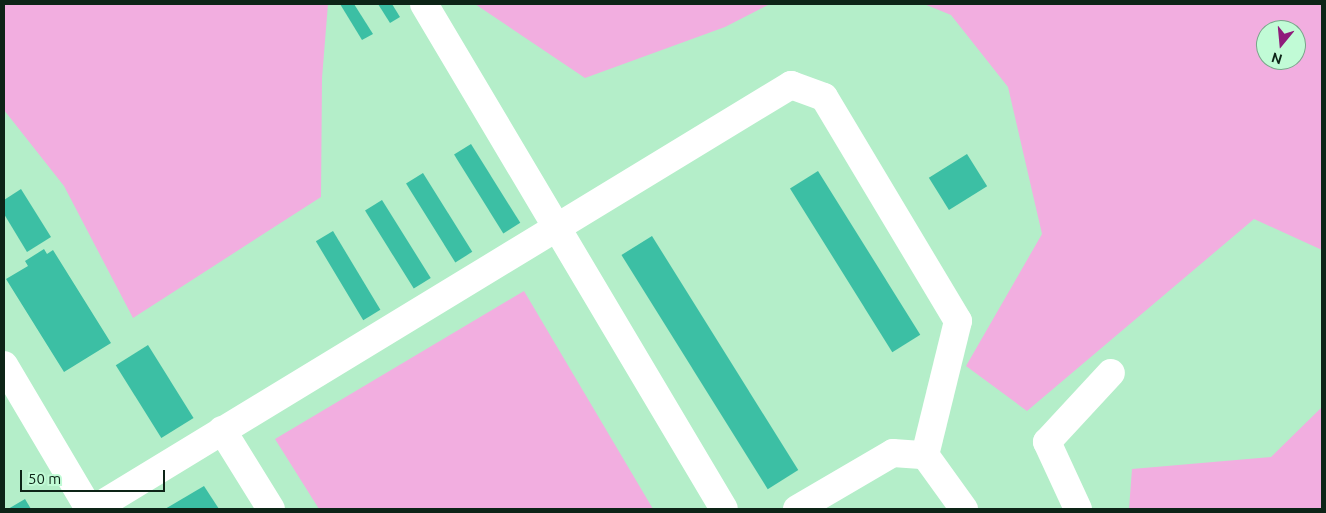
<!DOCTYPE html>
<html>
<head>
<meta charset="utf-8">
<style>
	body { margin:0 }
	#map { position:relative; width:1326px; height:513px; overflow:hidden; background:#b4eec9; font-family:Ubuntu,sans-serif }
	div>[style] { position:absolute }
	.green>* { inset:0; background:#f2aee0 }
	.building>* { inset:0; background:#3cbfa4; transform-origin:0 0 }
	.minor>* { height:28px; margin:-14px; padding:0 14px; transform-origin:14px; border-radius:14px; background:#fff }
	span { translate:-50% -50%; white-space:nowrap; text-align:center; line-height:1.15; -webkit-text-stroke:4px #c1fbd6; paint-order:stroke }
	.frame { position:absolute; inset:0; border:5px solid #0d2417; pointer-events:none }
	.north { position:absolute; left:1256px; top:20px; width:50px; height:50px; box-sizing:border-box; background:#c1fbd6; border:1px solid #79a58a; border-radius:50%; rotate:197deg; font-size:14px; font-weight:700; line-height:20px; text-align:center; color:#0d2417 }
	.north::after { content:''; display:block; margin:auto; width:18px; height:22px; background:#8f1b7b; clip-path:polygon(50% 0,100% 100%,50% 72%,0 100%) }
	.scale { position:absolute; left:20px; top:470px; width:145px; height:22px; box-sizing:border-box; border:2px solid #0d2417; border-top:0; padding-left:6px; font-size:15px; line-height:18px; white-space:nowrap; color:#0d2417; -webkit-text-stroke:4px #c1fbd6; paint-order:stroke }
</style>
</head>
<body>
<div id="map">
	<div class="green">
		<i style="clip-path:polygon(4px 4px,328px 4px,322px 78px,321px 197px,133px 318px,64px 186px,4px 110px)"></i>
		<i style="clip-path:polygon(475px 4px,770px 4px,725px 27px,585px 78px)"></i>
		<i style="clip-path:polygon(evenodd,924px 4px,1322px 4px,1322px 250px,1254px 219px,1027px 411px,966px 366px,1042px 234px,1008px 87px,951px 15px,924px 4px,1266px 30px,1296px 30px,1296px 60px,1266px 60px,1266px 30px)"></i>
		<i style="clip-path:polygon(524px 291px,653px 509px,319px 509px,275px 439px)"></i>
		<i style="clip-path:polygon(1322px 407px,1322px 509px,1129px 509px,1132px 469px,1271px 457px)"></i>
	</div>
	<div class="building">
		<i style="clip-path:polygon(340px 4px,354px 4px,373px 34px,362px 40px)"></i>
		<i style="clip-path:polygon(378px 4px,392px 4px,400px 17px,390px 23px)"></i>
		<i style="left:471px;top:144px;width:93px;height:20px;rotate:58deg"></i>
		<i style="left:967px;top:154px;width:38px;height:45px;rotate:58deg"></i>
		<i style="left:818px;top:171px;width:193px;height:33px;rotate:58deg"></i>
		<i style="left:423px;top:173px;width:93px;height:20px;rotate:58deg"></i>
		<i style="clip-path:polygon(21px 189px,51px 237px,27px 252px,4px 214px,4px 200px)"></i>
		<i style="left:382px;top:200px;width:92px;height:20px;rotate:58deg"></i>
		<i style="left:333px;top:231px;width:92px;height:20px;rotate:59deg"></i>
		<i style="left:652px;top:236px;width:276px;height:36px;rotate:58deg"></i>
		<i style="clip-path:polygon(44px 249px,47px 254px,53px 250px,111px 343px,64px 372px,6px 279px,28px 266px,25px 261px)"></i>
		<i style="left:148px;top:345px;width:86px;height:38px;rotate:58deg"></i>
		<i style="clip-path:polygon(204px 486px,219px 509px,165px 509px)"></i>
		<i style="clip-path:polygon(25px 499px,31px 509px,8px 509px)"></i>
	</div>
	<div class="minor">
		<i style="left:424px;top:4px;width:587px;rotate:59.29deg"></i>
		<i style="left:4px;top:365px;width:167px;rotate:59.4deg"></i>
		<i style="left:222px;top:430px;width:93px;rotate:58.2deg"></i>
		<i style="left:94px;top:509px;width:816px;rotate:-31.31deg"></i>
		<i style="left:791px;top:85px;width:35px;rotate:20deg"></i>
		<i style="left:824px;top:97px;width:261px;rotate:59.1deg"></i>
		<i style="left:958px;top:321px;width:138px;rotate:103.8deg"></i>
		<i style="left:797px;top:509px;width:111px;rotate:-30.3deg"></i>
		<i style="left:893px;top:453px;width:32px;rotate:4deg"></i>
		<i style="left:925px;top:455px;width:67px;rotate:54.2deg"></i>
		<i style="left:1078px;top:509px;width:74px;rotate:-114.8deg"></i>
		<i style="left:1047px;top:442px;width:94px;rotate:-47.2deg"></i>
	</div>
	<div class="frame"></div>
	<div class="north">N</div>
	<div class="scale">50 m</div>
</div>
</body>
</html>
